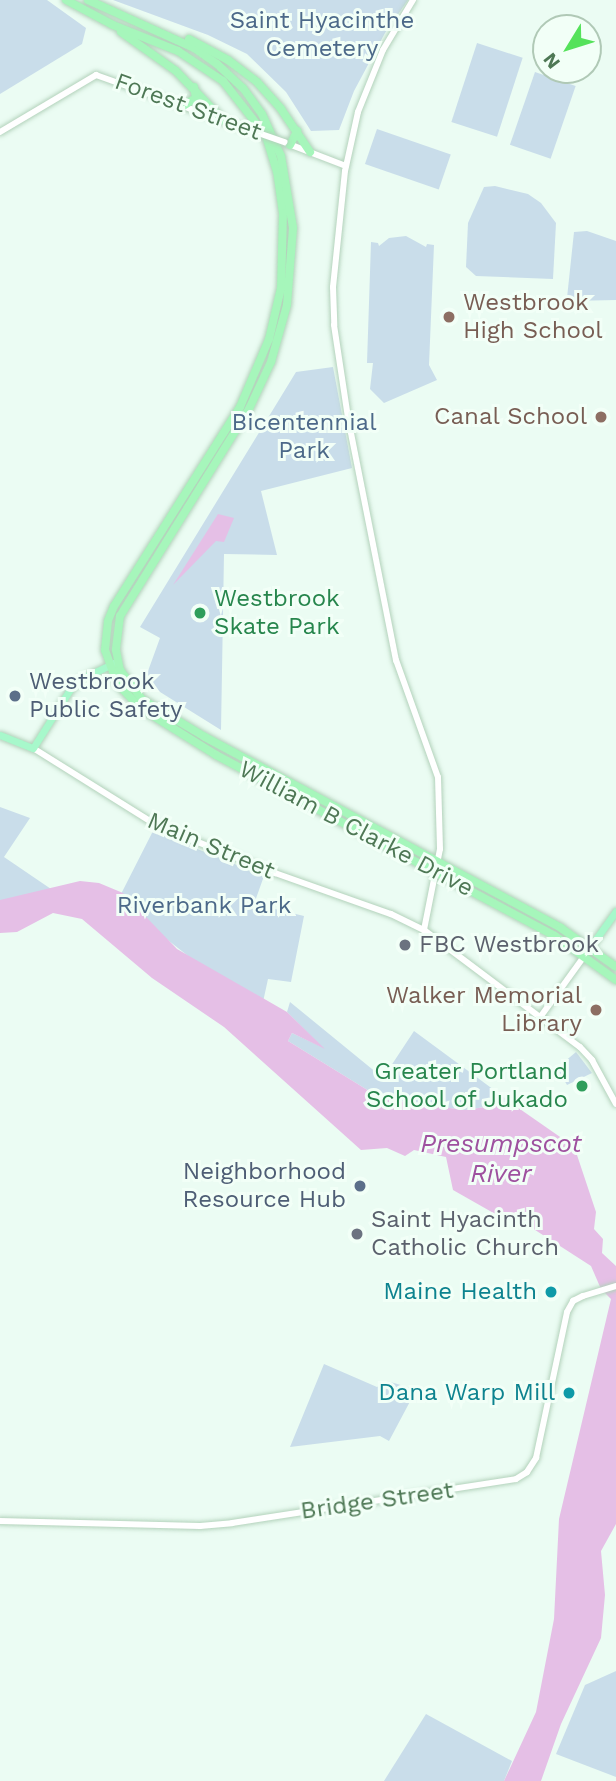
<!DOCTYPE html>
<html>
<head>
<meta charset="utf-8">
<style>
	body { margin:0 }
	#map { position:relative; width:616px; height:1781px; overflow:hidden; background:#ebfcf3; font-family:"Work Sans",sans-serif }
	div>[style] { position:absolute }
	.green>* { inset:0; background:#c9ddea; transform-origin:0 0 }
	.water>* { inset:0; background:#e5bfe6 }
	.roads { filter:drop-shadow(0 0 2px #b3d2bb) drop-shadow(0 0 2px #b3d2bb) }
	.tertiary>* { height:6px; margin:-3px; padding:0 3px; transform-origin:3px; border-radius:3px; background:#fff }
	.secondary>* { height:6px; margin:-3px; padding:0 3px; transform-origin:3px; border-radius:3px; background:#fff }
	.primary>* { height:7px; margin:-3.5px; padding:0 3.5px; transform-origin:3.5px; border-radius:3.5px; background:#a7f8cb }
	.trunk>* { height:8px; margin:-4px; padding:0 4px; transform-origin:4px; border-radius:4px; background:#a6f6bb }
	.bridges { filter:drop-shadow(0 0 2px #b3d2bb) drop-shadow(0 0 2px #b3d2bb) }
	.tertiary-bridge>* { height:6px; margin:-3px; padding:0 3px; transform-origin:3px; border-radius:3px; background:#fff }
	.dots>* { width:19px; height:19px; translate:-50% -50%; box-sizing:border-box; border:4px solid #f2fff7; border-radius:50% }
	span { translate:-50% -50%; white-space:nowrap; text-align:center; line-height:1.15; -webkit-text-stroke:6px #f2fff7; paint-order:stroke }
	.park-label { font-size:24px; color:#4c6989 }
	.street-label { font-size:24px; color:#4e7855 }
	.education-label { font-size:24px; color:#785e54 }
	.left { translate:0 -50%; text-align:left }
	.right { translate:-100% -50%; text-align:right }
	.leisure-label { font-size:24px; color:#27864d }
	.service-label { font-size:24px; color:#4e5e75 }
	.worship-label { font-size:24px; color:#5b616d }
	.culture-label { font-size:24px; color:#0d838f }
	.water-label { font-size:26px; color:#9e519f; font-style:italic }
	.north { position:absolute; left:532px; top:14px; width:70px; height:70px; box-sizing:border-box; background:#f2fff7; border:2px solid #b0c9b6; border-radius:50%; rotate:232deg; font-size:19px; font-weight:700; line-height:28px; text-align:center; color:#4e7855 }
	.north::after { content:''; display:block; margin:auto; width:24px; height:32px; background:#55e25b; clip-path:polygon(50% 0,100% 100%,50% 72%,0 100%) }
</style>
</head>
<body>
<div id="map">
	<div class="green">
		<i style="clip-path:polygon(0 0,47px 0,86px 28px,82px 44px,0 94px)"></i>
		<i style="clip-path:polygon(113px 0,408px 0,385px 33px,354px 91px,339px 130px,311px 131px,286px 92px,247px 54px,208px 35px)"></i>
		<i style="left:477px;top:43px;width:48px;height:83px;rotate:18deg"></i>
		<i style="left:535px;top:72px;width:43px;height:77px;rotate:19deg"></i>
		<i style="left:377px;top:129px;width:78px;height:37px;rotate:19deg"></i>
		<i style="clip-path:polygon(495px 186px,528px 194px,541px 203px,556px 223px,553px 279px,476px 276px,466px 267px,468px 223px,484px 187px)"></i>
		<i style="clip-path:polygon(587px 231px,616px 241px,616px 300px,570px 301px,567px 298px,574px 232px)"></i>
		<i style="clip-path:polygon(406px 236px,426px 247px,427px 244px,434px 245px,429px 365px,437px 380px,384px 403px,370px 389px,373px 363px,367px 363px,371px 242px,378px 243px,379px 246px,389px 238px)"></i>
		<i style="clip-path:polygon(333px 367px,352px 468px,261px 491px,277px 555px,224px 554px,221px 730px,144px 682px,160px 638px,140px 627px,296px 372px)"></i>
		<i style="clip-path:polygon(0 807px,30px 818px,4px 857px,51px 889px,0 906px)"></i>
		<i style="clip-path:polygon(153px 831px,264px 876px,254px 904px,304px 916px,291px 982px,268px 979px,263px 1002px,192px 959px,155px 930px,134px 903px,120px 896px)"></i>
		<i style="clip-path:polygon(290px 1002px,383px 1078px,414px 1031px,517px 1107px,505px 1104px,465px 1110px,382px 1099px,288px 1041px,292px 1033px,322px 1047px,287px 1012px)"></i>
		<i style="clip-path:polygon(576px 1052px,592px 1073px,567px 1085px,557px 1068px)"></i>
		<i style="clip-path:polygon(324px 1364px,377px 1387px,387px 1381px,411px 1388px,414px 1394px,389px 1441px,380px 1436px,290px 1447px)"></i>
		<i style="clip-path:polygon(616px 1671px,616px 1777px,556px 1754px,585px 1685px)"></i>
		<i style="clip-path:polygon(426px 1714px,512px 1761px,504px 1781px,384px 1781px)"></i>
	</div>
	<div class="water">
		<i style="clip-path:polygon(218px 514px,234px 518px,224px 542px,216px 541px,173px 585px)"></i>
		<i style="clip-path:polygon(80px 881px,99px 883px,123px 893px,177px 949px,287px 1012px,325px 1049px,292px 1033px,288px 1041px,382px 1099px,465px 1110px,505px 1104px,517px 1107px,563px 1139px,576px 1152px,596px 1212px,594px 1229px,603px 1239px,602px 1253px,616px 1266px,616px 1524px,601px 1551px,605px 1595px,601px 1638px,561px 1724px,541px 1781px,504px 1781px,536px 1712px,554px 1619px,559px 1519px,611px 1299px,601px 1289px,591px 1266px,532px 1228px,497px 1215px,453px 1190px,446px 1157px,414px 1150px,405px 1156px,387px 1148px,361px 1150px,224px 1027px,152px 978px,82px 919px,53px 913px,17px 932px,0 933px,0 900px)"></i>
	</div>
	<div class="roads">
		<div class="tertiary">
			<i style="left:0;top:132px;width:112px;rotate:-30.7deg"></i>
			<i style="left:96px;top:75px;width:154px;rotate:19.7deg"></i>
			<i style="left:286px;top:143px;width:64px;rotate:21deg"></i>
			<i style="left:0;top:1521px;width:200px;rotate:1.4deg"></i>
			<i style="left:200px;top:1526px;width:32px;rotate:-5deg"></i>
			<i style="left:232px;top:1523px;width:287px;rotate:-8.8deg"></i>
			<i style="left:516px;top:1479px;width:13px;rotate:-32deg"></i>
			<i style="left:527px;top:1472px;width:17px;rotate:-57deg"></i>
			<i style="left:536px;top:1458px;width:149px;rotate:-78deg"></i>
			<i style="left:567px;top:1312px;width:13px;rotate:-61deg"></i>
			<i style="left:573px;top:1301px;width:11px;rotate:-27deg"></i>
			<i style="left:583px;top:1296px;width:34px;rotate:-17deg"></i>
		</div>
		<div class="secondary">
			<i style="left:413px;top:0;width:58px;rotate:121deg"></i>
			<i style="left:383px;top:50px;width:67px;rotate:112deg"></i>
			<i style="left:358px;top:112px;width:60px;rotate:102.4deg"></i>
			<i style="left:345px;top:171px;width:117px;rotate:95.9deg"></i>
			<i style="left:333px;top:287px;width:38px;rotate:88deg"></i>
			<i style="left:334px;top:325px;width:94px;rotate:81.4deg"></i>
			<i style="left:348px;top:418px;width:247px;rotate:78.8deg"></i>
			<i style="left:396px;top:660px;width:124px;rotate:70.3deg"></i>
			<i style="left:438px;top:777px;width:72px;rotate:88.4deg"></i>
			<i style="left:440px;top:849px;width:83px;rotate:101.2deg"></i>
			<i style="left:33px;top:748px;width:147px;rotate:32deg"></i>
			<i style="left:158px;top:826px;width:126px;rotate:21.9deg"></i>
			<i style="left:275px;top:873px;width:123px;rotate:19.5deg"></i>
			<i style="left:391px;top:914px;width:37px;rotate:26deg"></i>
			<i style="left:424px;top:930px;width:195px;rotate:36.9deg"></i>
			<i style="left:580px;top:1047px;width:18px;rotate:47deg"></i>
			<i style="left:592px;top:1060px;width:50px;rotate:61.4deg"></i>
			<i style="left:541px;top:1016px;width:75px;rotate:-54.2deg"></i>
		</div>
		<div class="primary">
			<i style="left:0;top:735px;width:35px;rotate:22deg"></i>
			<i style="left:33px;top:748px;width:71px;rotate:-57.7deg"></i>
			<i style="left:71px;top:688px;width:13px;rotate:-42deg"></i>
			<i style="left:81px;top:679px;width:37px;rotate:-26deg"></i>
			<i style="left:588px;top:950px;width:48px;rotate:-54.3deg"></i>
		</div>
		<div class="trunk">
			<i style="left:66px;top:0;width:53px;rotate:28deg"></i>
			<i style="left:113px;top:25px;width:70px;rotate:21.8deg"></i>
			<i style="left:178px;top:51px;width:54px;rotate:33.7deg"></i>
			<i style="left:223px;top:81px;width:70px;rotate:52deg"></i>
			<i style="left:266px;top:136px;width:37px;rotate:73deg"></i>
			<i style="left:277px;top:171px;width:42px;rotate:81.9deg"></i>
			<i style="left:283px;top:213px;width:75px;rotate:91.5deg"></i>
			<i style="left:281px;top:288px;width:52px;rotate:103.2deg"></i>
			<i style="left:269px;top:339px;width:74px;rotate:113.1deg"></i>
			<i style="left:240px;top:407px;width:236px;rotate:122.3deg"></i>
			<i style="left:114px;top:606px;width:16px;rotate:112deg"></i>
			<i style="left:108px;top:621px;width:29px;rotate:96deg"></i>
			<i style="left:105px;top:650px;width:35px;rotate:70deg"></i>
			<i style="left:117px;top:683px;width:33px;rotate:47deg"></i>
			<i style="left:139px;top:707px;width:91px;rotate:31.9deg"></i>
			<i style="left:216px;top:755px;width:384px;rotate:28.1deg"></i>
			<i style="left:555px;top:936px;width:75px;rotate:35.8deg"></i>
			<i style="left:88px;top:0;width:116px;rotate:24.4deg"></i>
			<i style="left:194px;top:48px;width:28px;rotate:35deg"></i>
			<i style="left:217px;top:64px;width:35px;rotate:43deg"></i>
			<i style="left:243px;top:88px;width:32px;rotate:54deg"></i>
			<i style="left:262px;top:114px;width:46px;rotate:65.7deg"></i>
			<i style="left:281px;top:156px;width:73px;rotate:80.5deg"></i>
			<i style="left:293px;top:228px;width:77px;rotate:94.5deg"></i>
			<i style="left:287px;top:305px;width:59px;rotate:105.7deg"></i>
			<i style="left:271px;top:362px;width:52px;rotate:115.1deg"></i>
			<i style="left:249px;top:409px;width:244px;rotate:121.9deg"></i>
			<i style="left:120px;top:616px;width:34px;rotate:97deg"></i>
			<i style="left:116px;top:650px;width:20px;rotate:79deg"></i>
			<i style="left:120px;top:670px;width:38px;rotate:53deg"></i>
			<i style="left:143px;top:700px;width:72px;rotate:30.8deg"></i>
			<i style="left:205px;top:737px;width:404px;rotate:28.2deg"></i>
			<i style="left:561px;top:928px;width:67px;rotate:35.3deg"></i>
			<i style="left:121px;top:32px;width:67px;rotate:35.3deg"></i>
			<i style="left:176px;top:71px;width:69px;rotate:46.2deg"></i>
			<i style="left:189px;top:39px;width:44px;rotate:28.3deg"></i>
			<i style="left:228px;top:60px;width:36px;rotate:37deg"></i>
			<i style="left:257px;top:82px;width:36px;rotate:48deg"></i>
			<i style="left:281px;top:109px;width:52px;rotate:56deg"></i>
			<i style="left:183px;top:106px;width:15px;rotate:-32deg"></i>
			<i style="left:196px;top:98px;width:11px;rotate:-100deg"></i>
			<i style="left:290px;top:145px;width:16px;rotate:-63deg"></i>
		</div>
	</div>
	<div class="bridges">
		<div class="tertiary-bridge">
			<i style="left:241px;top:127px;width:46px;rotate:19.2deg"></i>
		</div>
	</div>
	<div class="dots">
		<i style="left:449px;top:317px;background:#8d6e63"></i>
		<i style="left:601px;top:417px;background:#8d6e63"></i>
		<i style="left:200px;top:613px;background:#2e9e5b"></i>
		<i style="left:15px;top:696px;background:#5c6f8a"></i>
		<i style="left:405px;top:945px;background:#6b7280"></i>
		<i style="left:596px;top:1010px;background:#8d6e63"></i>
		<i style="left:582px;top:1086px;background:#2e9e5b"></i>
		<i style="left:360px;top:1186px;background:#5c6f8a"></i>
		<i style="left:357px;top:1234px;background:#6b7280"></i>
		<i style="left:551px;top:1292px;background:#0f9aa8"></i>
		<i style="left:569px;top:1393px;background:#0f9aa8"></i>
	</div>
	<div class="park-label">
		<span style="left:322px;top:35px">Saint Hyacinthe<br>Cemetery</span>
		<span style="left:304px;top:437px">Bicentennial<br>Park</span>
		<span style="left:204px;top:906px">Riverbank Park</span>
	</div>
	<div class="street-label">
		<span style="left:188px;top:107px;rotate:20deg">Forest Street</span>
		<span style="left:356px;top:829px;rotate:28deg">William B Clarke Drive</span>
		<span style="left:211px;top:846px;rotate:23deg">Main Street</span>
		<span style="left:377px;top:1501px;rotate:-8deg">Bridge Street</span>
	</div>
	<div class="education-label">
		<span class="left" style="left:463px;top:317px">Westbrook<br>High School</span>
		<span class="right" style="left:587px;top:417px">Canal School</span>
		<span class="right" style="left:582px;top:1010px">Walker Memorial<br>Library</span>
	</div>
	<div class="leisure-label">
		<span class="left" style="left:214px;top:613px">Westbrook<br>Skate Park</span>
		<span class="right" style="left:568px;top:1086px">Greater Portland<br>School of Jukado</span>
	</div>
	<div class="service-label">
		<span class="left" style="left:29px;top:696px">Westbrook<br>Public Safety</span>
		<span class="right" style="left:346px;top:1186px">Neighborhood<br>Resource Hub</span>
	</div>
	<div class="worship-label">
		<span class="left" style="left:419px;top:945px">FBC Westbrook</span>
		<span class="left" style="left:371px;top:1234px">Saint Hyacinth<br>Catholic Church</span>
	</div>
	<div class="culture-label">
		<span class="right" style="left:537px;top:1292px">Maine Health</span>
		<span class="right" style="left:555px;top:1393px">Dana Warp Mill</span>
	</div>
	<div class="water-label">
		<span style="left:501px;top:1159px">Presumpscot<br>River</span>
	</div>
	<div class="north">N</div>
</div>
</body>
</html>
